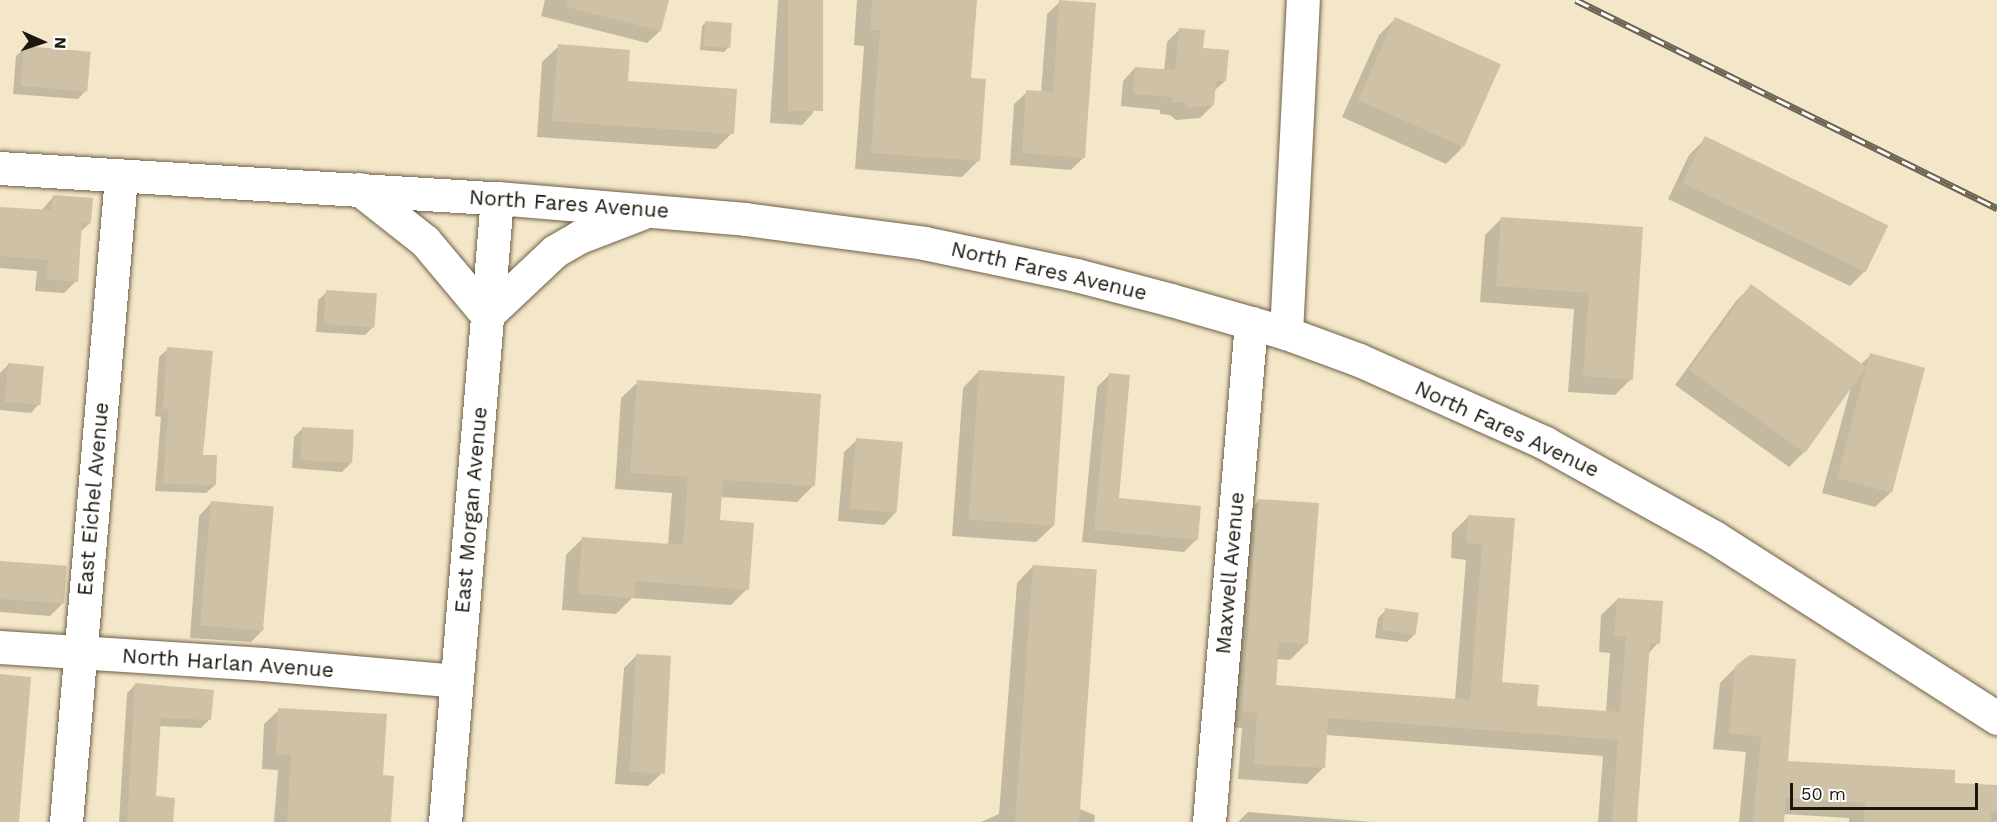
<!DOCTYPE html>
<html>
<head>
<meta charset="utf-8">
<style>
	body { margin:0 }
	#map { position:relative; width:1997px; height:822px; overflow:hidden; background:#f4e6c9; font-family:"Work Sans",sans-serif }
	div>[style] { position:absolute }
	.shadow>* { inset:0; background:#0003 }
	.building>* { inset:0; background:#cfc1a5; transform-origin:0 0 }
	.roads { filter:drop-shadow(0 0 2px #6d6047) drop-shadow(0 0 2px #6d6047) }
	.minor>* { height:33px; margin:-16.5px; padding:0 16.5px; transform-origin:16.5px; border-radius:16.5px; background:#fff }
	.rail>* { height:7px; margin-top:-3.5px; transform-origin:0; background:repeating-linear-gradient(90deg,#fff 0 14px,#6c6453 0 28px); box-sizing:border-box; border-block:2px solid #6c6453 }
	span { translate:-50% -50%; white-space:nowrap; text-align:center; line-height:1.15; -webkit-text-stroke:4.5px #fff; paint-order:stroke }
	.street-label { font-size:21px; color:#1d180d }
	.north { position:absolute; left:12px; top:12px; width:60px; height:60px; -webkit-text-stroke:4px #fff; paint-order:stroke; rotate:93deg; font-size:16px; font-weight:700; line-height:24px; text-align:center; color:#1d180d }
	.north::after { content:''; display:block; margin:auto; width:21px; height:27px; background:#1d180d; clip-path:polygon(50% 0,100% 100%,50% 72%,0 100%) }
	.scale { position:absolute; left:1790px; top:783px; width:188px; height:27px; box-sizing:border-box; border:3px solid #1d180d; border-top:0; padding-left:8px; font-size:18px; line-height:21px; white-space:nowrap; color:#1d180d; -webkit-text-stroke:4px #fff; paint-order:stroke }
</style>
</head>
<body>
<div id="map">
	<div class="shadow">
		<i style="clip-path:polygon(545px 0,667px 0,660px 31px,647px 43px,541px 16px)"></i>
		<i style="clip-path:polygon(778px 0,822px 0,813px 113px,802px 125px,770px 123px)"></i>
		<i style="clip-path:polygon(857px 0,975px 0,969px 79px,978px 161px,962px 177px,855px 169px,864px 46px,854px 45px)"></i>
		<i style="clip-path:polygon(1060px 2px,1084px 157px,1071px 170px,1010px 165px,1014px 104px,1027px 92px,1041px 93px,1047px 14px)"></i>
		<i style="clip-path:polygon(1396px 18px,1462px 148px,1446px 164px,1342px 117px,1379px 35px)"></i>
		<i style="clip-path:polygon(706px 22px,728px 48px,724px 52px,700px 50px,702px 26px)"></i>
		<i style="clip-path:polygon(1180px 29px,1202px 49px,1225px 81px,1214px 91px,1213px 105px,1200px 118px,1176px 120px,1170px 115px,1160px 114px,1160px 110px,1121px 106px,1123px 81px,1135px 68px,1164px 71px,1167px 42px)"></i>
		<i style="clip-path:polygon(559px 46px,626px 83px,732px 133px,716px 149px,537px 137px,542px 62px)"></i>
		<i style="clip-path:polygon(25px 48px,86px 90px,78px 99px,13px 94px,16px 56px)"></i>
		<i style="clip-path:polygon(1706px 138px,1866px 270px,1850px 286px,1668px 199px,1689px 155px)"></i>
		<i style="clip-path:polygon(53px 197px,90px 223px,80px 232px,76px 281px,64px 293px,35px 291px,37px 271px,0 268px,0 208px,41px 211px)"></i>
		<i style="clip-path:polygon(1501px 219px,1642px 228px,1631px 379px,1615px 395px,1568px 392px,1574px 309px,1480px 302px,1485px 235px)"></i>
		<i style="clip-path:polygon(1751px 286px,1860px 365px,1871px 355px,1891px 492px,1875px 507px,1822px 493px,1851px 387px,1804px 452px,1789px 467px,1675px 385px,1736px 301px)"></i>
		<i style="clip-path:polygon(327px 292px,373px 327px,365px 335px,316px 332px,318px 300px)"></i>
		<i style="clip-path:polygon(168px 349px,201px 456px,215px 485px,206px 493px,155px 491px,161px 417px,155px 416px,159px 357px)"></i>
		<i style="clip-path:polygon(8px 365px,39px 404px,31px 413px,0 410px,0 373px)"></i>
		<i style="clip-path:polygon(979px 371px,1053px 526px,1036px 542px,952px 536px,963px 388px)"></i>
		<i style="clip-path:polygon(1109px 375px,1117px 499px,1197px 539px,1184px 552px,1082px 542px,1097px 387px)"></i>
		<i style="clip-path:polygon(638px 382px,813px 486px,797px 502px,720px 497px,718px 522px,747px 589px,731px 605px,632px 598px,616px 614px,562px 610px,566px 555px,582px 539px,668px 545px,672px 493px,615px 489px,621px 398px)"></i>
		<i style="clip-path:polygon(303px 428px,351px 463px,342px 472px,292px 468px,294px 437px)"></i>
		<i style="clip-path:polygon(857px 440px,896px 512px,884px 525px,838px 521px,844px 452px)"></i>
		<i style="clip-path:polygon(1259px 500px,1306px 644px,1290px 660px,1276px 659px,1274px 686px,1455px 700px,1466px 560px,1451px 558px,1452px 533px,1469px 516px,1514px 520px,1501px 683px,1535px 707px,1606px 712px,1610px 653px,1599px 652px,1601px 615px,1618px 599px,1658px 643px,1648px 654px,1636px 822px,1598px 822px,1603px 756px,1326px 735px,1324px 767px,1307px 784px,1238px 779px,1242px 728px,1227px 727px,1243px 517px)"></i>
		<i style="clip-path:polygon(211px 503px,264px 629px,251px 642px,190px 638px,199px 516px)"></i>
		<i style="clip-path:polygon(0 563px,63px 603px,50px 616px,0 612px)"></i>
		<i style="clip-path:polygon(1033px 566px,1077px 808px,1095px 815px,1094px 822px,981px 822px,999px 814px,1017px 583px)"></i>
		<i style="clip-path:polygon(1386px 610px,1415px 634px,1407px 642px,1375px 638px,1378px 618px)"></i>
		<i style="clip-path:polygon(637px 655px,661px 774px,648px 786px,615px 784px,624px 668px)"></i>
		<i style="clip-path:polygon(1736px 667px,1787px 762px,1953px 784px,1997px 787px,1997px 822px,1849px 822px,1849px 818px,1783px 814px,1783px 822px,1739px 822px,1746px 752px,1713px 749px,1720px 683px)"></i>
		<i style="clip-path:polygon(135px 685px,210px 719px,201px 728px,159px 726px,155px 798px,172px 822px,119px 822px,127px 693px)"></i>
		<i style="clip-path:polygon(279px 710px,381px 777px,389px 822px,274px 822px,278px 770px,262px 769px,264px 724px)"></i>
		<i style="clip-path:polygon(1248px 812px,1373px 822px,1238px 822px)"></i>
	</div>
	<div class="building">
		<i style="clip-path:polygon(567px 0,669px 0,661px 31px,566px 7px)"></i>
		<i style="left:788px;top:0;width:35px;height:111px"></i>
		<i style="clip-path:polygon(872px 0,977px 0,971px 78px,986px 79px,980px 161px,871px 153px,880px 30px,870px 30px)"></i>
		<i style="clip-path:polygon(1059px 0,1096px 3px,1085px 158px,1022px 153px,1026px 90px,1053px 92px)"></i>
		<i style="left:1395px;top:17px;width:116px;height:91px;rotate:24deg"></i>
		<i style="left:705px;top:21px;width:27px;height:25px;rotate:4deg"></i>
		<i style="clip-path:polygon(1179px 28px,1205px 30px,1203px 48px,1229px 50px,1226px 81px,1216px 81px,1214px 105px,1189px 108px,1183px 102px,1172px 102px,1172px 97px,1133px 94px,1135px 67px,1175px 70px)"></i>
		<i style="clip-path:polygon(558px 44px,630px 50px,628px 81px,737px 89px,734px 134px,552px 121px)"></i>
		<i style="left:24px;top:46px;width:67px;height:40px;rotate:5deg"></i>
		<i style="left:1705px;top:136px;width:204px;height:52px;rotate:26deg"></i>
		<i style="clip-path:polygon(53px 195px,93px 198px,91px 223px,82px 223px,78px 282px,46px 279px,48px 260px,0 256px,0 207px,51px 210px)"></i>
		<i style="clip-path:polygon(1501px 217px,1643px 227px,1633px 380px,1583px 376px,1589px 293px,1496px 286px)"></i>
		<i style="clip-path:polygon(1751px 284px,1866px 367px,1870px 353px,1925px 368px,1892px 493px,1837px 478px,1866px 367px,1805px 453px,1689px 370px)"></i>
		<i style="left:326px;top:290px;width:51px;height:34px;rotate:4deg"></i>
		<i style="clip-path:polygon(167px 347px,213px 351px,203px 455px,217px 455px,216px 485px,163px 484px,168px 409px,163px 409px)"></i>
		<i style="left:8px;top:363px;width:36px;height:39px;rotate:5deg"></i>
		<i style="left:979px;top:370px;width:86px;height:150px;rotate:4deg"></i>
		<i style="clip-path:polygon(1109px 373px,1130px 375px,1119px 498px,1201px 506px,1198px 540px,1094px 530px)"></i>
		<i style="clip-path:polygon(637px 380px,821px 394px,815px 486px,723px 480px,720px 520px,754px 523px,749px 590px,635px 581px,634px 598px,578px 594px,582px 537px,683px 545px,688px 477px,630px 473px)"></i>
		<i style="left:302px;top:427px;width:52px;height:33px;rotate:3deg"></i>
		<i style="left:856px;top:438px;width:47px;height:71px;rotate:5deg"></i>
		<i style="clip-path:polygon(1258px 499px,1319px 503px,1308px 644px,1279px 642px,1276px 685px,1470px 700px,1482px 544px,1466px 543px,1468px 515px,1515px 518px,1502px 682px,1539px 685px,1537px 706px,1620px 712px,1626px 637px,1614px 636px,1617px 598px,1663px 601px,1660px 644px,1650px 643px,1637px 822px,1612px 822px,1618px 740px,1328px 718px,1325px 768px,1254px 764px,1257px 713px,1242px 711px)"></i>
		<i style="left:211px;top:501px;width:63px;height:125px;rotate:5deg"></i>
		<i style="left:0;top:561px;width:67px;height:38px;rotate:4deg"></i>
		<i style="left:1033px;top:565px;width:64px;height:258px;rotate:4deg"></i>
		<i style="left:1385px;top:608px;width:34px;height:22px;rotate:8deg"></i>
		<i style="left:636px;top:654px;width:35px;height:118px;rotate:3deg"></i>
		<i style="clip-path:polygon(1750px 655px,1796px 659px,1788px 761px,1955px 770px,1955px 783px,1997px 785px,1997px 812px,1991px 812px,1990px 822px,1864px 822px,1865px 803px,1786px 798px,1784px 822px,1753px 822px,1761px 737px,1729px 733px,1735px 666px)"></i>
		<i style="clip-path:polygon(0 674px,31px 677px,19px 822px,0 822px)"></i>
		<i style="clip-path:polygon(135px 683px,214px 690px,211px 720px,161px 718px,156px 796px,175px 798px,173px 822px,127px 822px)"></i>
		<i style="clip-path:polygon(278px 708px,387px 714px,383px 775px,394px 776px,391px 822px,287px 822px,291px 755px,276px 755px)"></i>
	</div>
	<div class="roads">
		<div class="minor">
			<i style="left:0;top:168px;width:498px;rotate:3.5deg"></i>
			<i style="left:497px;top:198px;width:249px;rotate:4.8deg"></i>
			<i style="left:745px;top:219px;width:181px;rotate:7.6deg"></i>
			<i style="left:924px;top:243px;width:155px;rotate:11.9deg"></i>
			<i style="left:1076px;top:275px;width:98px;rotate:14.7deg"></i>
			<i style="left:1171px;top:300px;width:120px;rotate:16deg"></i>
			<i style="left:1286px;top:333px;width:78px;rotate:20.3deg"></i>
			<i style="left:1359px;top:360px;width:204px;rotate:24deg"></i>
			<i style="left:1545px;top:443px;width:193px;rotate:29.1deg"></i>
			<i style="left:1714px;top:537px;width:336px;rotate:32.6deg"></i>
			<i style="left:359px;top:189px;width:84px;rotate:38.2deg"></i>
			<i style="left:425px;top:241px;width:97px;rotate:50deg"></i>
			<i style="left:487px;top:315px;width:93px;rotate:-43.3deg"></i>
			<i style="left:555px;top:251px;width:28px;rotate:-30deg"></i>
			<i style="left:579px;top:237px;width:67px;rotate:-20.9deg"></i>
			<i style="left:1286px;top:333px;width:333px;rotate:-87.1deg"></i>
			<i style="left:0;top:647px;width:264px;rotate:3.7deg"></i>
			<i style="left:263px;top:664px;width:194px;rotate:5deg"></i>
			<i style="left:66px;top:822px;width:648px;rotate:-85.13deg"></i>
			<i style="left:445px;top:822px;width:626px;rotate:-85.24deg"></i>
			<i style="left:1209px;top:822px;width:501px;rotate:-85.19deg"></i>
		</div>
	</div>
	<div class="rail">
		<i style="left:1576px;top:0;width:470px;rotate:26.3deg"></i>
	</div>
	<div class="street-label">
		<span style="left:569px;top:204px;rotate:4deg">North Fares Avenue</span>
		<span style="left:1049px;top:271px;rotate:13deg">North Fares Avenue</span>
		<span style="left:1507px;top:429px;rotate:25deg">North Fares Avenue</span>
		<span style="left:93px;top:499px;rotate:-85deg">East Eichel Avenue</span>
		<span style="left:471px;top:510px;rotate:-85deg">East Morgan Avenue</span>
		<span style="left:1230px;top:573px;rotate:-85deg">Maxwell Avenue</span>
		<span style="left:228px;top:663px;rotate:4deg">North Harlan Avenue</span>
	</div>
	<div class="north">N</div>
	<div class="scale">50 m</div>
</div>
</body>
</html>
